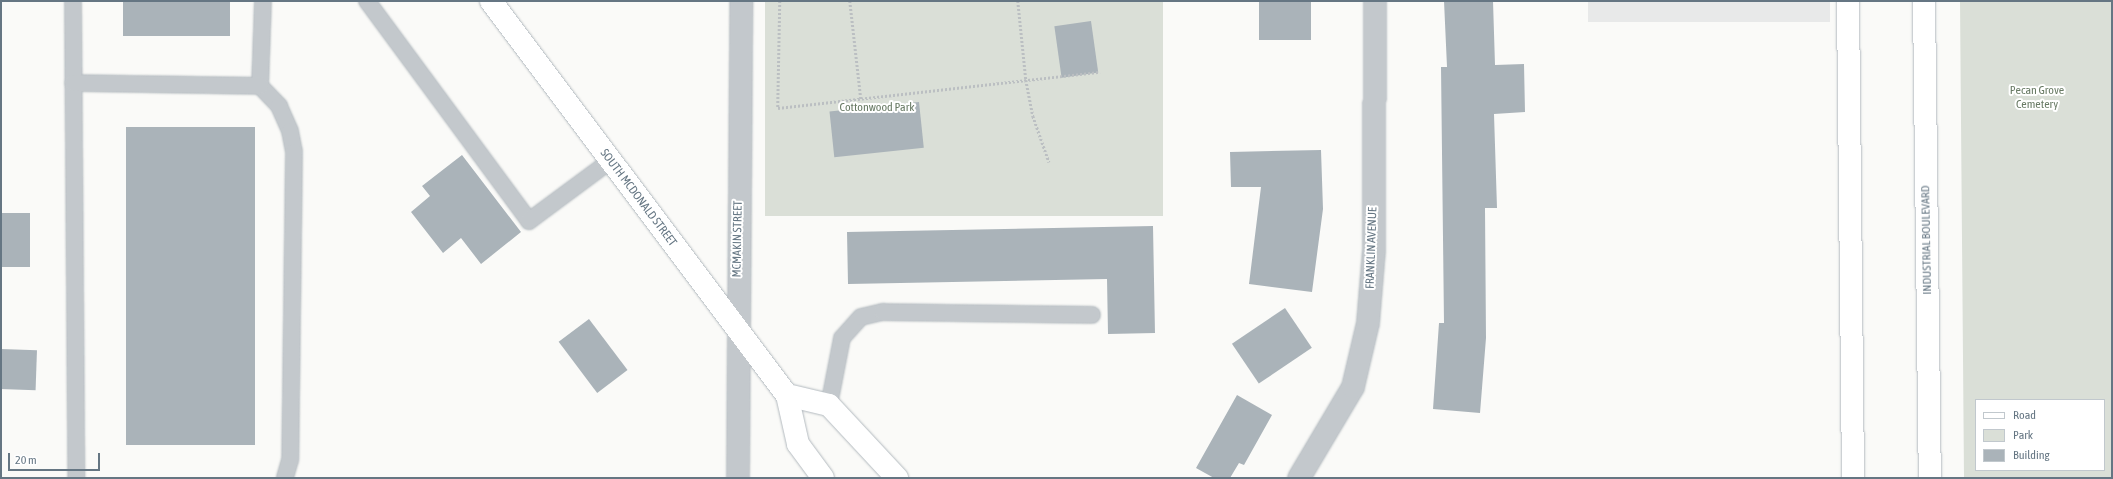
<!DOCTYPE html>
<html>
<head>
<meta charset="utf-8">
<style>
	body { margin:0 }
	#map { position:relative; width:2113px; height:479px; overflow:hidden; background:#fafaf8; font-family:"Asap Condensed",sans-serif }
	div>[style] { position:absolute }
	.built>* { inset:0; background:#e8e9e9; transform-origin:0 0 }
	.green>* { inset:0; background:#dadfd7; transform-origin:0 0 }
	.building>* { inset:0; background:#aab3b9; transform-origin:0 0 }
	.path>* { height:2.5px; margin-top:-1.25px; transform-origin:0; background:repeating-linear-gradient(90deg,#bbbfc2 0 2px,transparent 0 4px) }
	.roads { filter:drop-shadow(0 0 1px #b3babf) drop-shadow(0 0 1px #b3babf) }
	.lane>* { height:16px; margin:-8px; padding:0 8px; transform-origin:8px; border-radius:8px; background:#c3c8cc }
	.street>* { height:22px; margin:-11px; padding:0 11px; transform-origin:11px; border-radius:11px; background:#c3c8cc }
	.secondary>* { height:22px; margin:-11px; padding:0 11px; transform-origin:11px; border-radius:11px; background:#fff }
	.primary>* { height:22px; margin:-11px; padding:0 11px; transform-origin:11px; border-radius:11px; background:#fff }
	span { translate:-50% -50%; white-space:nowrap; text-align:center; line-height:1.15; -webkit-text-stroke:4px #fff; paint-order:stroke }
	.park-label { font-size:12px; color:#687a64 }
	.street-label { font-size:12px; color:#657683 }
	.frame { position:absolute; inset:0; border:2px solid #657683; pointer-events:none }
	.legend { position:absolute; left:1975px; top:399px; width:130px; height:72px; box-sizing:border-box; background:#fff; border:1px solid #c1c8cd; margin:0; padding:5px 7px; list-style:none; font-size:12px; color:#657683 }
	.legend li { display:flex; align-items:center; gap:8px; height:20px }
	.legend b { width:20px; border:1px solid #c1c8cd }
	.scale { position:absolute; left:8px; top:453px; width:92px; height:18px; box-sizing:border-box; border:2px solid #657683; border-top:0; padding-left:5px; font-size:12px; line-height:14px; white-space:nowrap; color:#657683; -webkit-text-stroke:3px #fff; paint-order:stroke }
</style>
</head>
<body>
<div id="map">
	<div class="built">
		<i style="left:1588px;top:1px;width:242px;height:21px"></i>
	</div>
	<div class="green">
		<i style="left:765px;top:1px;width:398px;height:215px"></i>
		<i style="clip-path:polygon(evenodd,1960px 1px,2112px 1px,2112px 478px,1964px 478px,1960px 1px,1976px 400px,2104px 400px,2104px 470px,1976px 470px,1976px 400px)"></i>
	</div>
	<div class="building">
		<i style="left:123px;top:1px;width:107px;height:35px"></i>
		<i style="left:1259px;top:1px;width:52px;height:39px"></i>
		<i style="clip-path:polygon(1444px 1px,1493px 1px,1495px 65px,1524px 64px,1525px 112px,1494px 114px,1497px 208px,1485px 208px,1486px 338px,1480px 413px,1433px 409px,1439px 323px,1444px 323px,1441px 67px,1447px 67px)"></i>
		<i style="left:1091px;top:21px;width:52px;height:37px;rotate:82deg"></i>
		<i style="left:919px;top:102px;width:46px;height:90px;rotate:84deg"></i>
		<i style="left:126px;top:127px;width:129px;height:318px"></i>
		<i style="clip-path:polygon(1321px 150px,1323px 209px,1312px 292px,1249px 284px,1261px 187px,1231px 187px,1230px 152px)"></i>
		<i style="clip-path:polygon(462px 155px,521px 232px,481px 264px,461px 238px,443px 253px,411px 212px,430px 196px,422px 186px)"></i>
		<i style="left:1px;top:213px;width:29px;height:54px"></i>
		<i style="clip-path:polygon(1153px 226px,1155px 333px,1108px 334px,1107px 279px,848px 284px,847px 232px)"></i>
		<i style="left:1285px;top:308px;width:48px;height:64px;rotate:56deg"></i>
		<i style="left:589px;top:319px;width:64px;height:38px;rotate:53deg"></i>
		<i style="left:1px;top:349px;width:36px;height:40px;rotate:2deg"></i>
		<i style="clip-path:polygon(1237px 395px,1272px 415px,1244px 465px,1239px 463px,1230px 478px,1214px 478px,1196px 468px)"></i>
	</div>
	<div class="path">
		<i style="left:780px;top:1px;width:107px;rotate:91.1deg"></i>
		<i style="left:778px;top:108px;width:324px;rotate:-6.4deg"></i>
		<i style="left:850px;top:1px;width:99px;rotate:83.6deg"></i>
		<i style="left:1018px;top:1px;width:79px;rotate:84.2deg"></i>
		<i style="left:1026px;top:80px;width:37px;rotate:79deg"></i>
		<i style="left:1033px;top:116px;width:49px;rotate:70.8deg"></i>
	</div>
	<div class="roads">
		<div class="lane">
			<i style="left:73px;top:1px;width:477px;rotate:89.6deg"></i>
			<i style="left:263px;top:1px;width:85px;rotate:92deg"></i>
			<i style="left:260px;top:86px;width:28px;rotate:46deg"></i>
			<i style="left:279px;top:106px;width:27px;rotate:66deg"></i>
			<i style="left:290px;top:131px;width:21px;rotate:79deg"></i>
			<i style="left:294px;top:152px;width:308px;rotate:90.7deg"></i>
			<i style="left:290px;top:460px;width:19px;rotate:106deg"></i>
			<i style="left:367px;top:1px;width:273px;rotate:53.6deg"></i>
			<i style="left:529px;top:221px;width:101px;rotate:-36.5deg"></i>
			<i style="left:73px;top:83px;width:187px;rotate:0.9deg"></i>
			<i style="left:829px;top:405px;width:68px;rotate:-79deg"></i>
			<i style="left:842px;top:338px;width:28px;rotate:-48deg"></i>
			<i style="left:861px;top:317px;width:23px;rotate:-13deg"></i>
			<i style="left:883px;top:312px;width:209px;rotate:0.8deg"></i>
		</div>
		<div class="street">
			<i style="left:738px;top:478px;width:477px;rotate:-89.6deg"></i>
			<i style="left:1299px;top:478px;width:106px;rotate:-59.3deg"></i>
			<i style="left:1353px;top:387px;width:66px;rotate:-76.8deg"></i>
			<i style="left:1368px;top:323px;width:73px;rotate:-85.3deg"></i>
			<i style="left:1374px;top:250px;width:249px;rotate:-89.8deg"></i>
		</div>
		<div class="secondary">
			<i style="left:1848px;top:1px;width:477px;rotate:89.4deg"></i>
			<i style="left:1924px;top:1px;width:477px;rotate:89.3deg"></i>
		</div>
		<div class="primary">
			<i style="left:491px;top:1px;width:493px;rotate:53.1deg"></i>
			<i style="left:787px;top:395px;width:50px;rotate:77.3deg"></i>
			<i style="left:798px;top:444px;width:42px;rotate:53.7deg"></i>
			<i style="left:787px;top:395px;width:43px;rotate:13.4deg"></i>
			<i style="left:829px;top:405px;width:100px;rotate:47deg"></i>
		</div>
	</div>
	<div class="park-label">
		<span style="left:2037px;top:98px">Pecan Grove<br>Cemetery</span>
		<span style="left:877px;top:108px">Cottonwood Park</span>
	</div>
	<div class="street-label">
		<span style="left:638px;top:198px;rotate:53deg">SOUTH MCDONALD STREET</span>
		<span style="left:738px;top:239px;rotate:-89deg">MCMAKIN STREET</span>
		<span style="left:1927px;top:240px;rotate:-91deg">INDUSTRIAL BOULEVARD</span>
		<span style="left:1372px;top:248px;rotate:-88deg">FRANKLIN AVENUE</span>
	</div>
	<div class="frame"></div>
	<ul class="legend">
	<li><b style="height:5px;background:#fff"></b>Road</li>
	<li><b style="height:11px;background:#dadfd7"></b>Park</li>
	<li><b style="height:11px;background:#aab3b9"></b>Building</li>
	</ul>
	<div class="scale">20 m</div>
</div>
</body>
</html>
